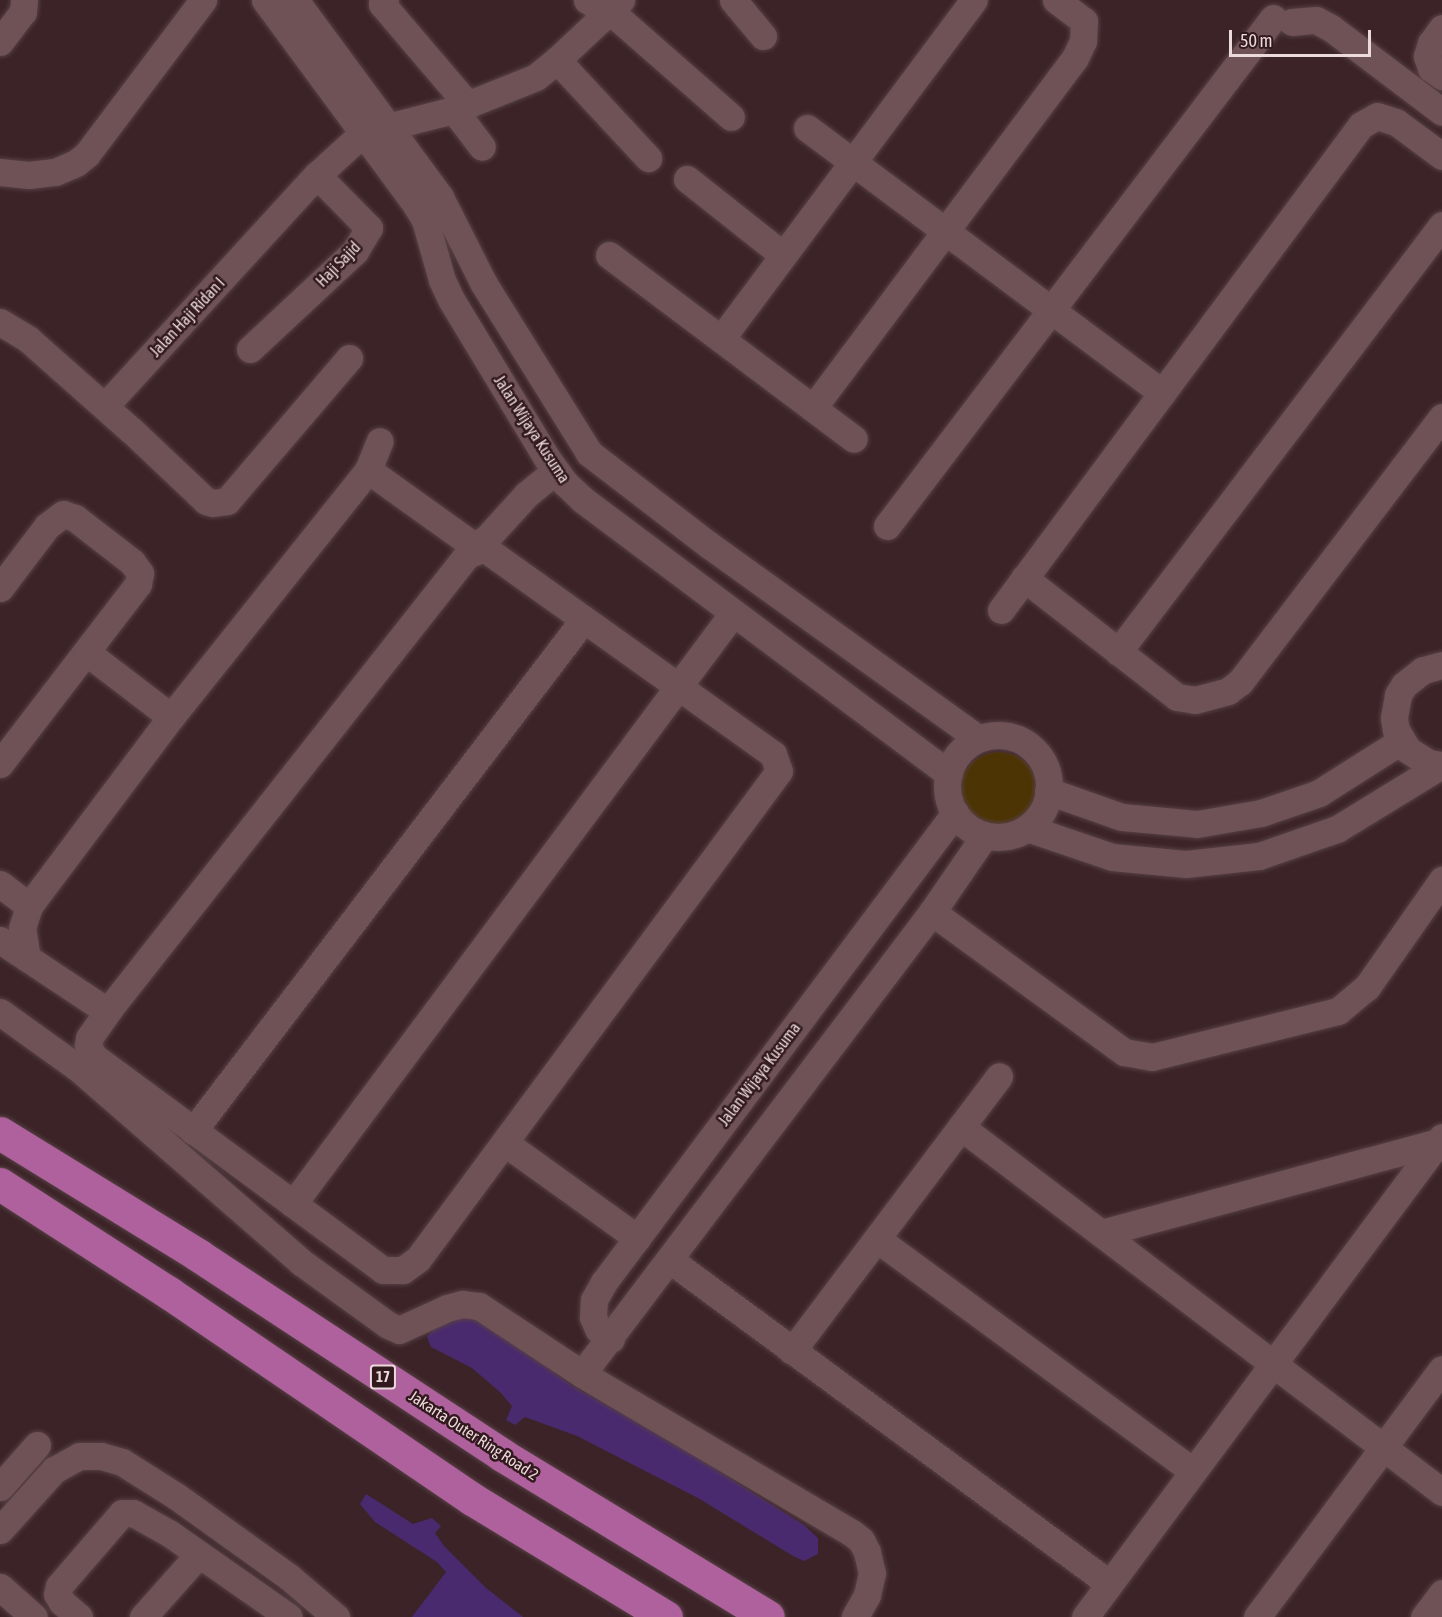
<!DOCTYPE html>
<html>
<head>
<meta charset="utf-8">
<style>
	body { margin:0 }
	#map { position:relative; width:1442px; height:1617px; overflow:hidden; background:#3c2327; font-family:"Asap Condensed",sans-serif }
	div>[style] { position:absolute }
	.green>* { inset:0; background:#4d3404 }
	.round { border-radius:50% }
	.water>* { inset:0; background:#4a2a6f }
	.roads { filter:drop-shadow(0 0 2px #564145) drop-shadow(0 0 2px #564145) }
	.minor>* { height:27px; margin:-13.5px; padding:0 13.5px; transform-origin:13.5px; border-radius:13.5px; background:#6e5256 }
	.minor>.ring { margin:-13.5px; padding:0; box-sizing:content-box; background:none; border:27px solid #6e5256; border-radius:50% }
	.highway>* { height:33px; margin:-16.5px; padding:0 16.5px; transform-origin:16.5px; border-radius:16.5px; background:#af619d }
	span { translate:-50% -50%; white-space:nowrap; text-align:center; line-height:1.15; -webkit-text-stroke:5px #31191d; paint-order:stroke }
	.shield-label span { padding:2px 4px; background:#31191d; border:2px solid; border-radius:4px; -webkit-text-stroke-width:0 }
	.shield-label { font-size:15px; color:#ebd9db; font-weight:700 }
	.street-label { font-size:16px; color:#ebd9db }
	.scale { position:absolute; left:1229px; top:30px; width:142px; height:27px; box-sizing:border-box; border:3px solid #ebd9db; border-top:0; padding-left:8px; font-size:18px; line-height:21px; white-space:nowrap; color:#ebd9db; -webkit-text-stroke:4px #31191d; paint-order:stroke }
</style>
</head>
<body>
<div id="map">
	<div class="green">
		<i class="round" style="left:959px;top:752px;width:80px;height:80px"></i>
	</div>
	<div class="water">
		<i style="clip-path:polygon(469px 1315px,485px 1323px,574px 1387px,660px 1434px,804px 1525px,818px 1538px,818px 1554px,804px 1561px,793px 1556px,698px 1498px,577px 1436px,525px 1417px,515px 1425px,506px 1420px,512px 1406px,501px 1393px,472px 1368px,431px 1347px,427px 1337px,435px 1327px,450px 1318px)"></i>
		<i style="clip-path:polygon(366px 1494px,413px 1524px,432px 1518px,441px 1526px,435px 1533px,444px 1546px,486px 1588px,523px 1617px,412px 1617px,446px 1572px,437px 1562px,375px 1522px,360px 1504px)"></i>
	</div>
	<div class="roads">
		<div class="minor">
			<i style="left:265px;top:0;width:255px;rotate:53.6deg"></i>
			<i style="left:416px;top:205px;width:17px;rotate:59deg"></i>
			<i style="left:425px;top:220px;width:62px;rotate:74.2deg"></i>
			<i style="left:442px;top:280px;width:23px;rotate:65deg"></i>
			<i style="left:452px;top:301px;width:182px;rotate:58.9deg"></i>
			<i style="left:546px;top:457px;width:32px;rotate:54deg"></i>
			<i style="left:565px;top:483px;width:25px;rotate:43deg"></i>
			<i style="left:583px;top:500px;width:457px;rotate:36.8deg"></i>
			<i style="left:295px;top:0;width:245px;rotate:53.6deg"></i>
			<i style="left:440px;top:197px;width:97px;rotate:63.2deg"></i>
			<i style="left:484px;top:284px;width:199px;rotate:58.1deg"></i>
			<i style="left:589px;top:453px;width:151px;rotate:37.5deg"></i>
			<i style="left:709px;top:545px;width:332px;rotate:35.7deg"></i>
			<i style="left:385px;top:0;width:5px;rotate:127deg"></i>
			<i style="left:382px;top:4px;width:133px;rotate:49.6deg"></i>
			<i style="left:587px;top:0;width:36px;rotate:30deg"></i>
			<i style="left:618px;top:18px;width:150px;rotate:41.2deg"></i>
			<i style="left:733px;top:0;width:47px;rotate:50.2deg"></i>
			<i style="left:1292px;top:22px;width:24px;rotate:-5deg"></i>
			<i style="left:1316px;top:20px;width:17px;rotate:28deg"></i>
			<i style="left:1331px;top:28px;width:139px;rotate:37.1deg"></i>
			<i style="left:1442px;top:28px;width:19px;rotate:126deg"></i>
			<i style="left:1431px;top:43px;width:14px;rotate:107deg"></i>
			<i style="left:1427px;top:56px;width:13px;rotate:72deg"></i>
			<i style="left:1431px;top:68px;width:14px;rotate:36deg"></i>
			<i style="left:0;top:42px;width:38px;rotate:-53deg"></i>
			<i style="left:23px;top:12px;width:12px;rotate:-85deg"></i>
			<i style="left:557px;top:60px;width:134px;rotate:47.1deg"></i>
			<i style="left:454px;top:110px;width:46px;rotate:52.9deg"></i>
			<i style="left:807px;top:128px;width:443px;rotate:36.7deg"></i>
			<i style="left:0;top:172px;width:29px;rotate:6deg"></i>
			<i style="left:29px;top:175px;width:26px;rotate:-7deg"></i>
			<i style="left:55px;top:172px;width:23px;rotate:-23deg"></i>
			<i style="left:76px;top:163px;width:14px;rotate:-39deg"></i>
			<i style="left:87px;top:154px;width:193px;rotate:-53deg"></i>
			<i style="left:687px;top:179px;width:122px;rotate:38.4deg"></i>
			<i style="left:609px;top:255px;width:306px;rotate:36.9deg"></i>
			<i style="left:0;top:322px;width:33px;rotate:31deg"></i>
			<i style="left:28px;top:339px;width:137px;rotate:41.5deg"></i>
			<i style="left:131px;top:430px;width:103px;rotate:43.4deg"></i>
			<i style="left:206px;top:501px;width:7px;rotate:16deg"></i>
			<i style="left:213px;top:503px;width:14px;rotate:-8deg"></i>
			<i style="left:227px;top:501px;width:188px;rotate:-49.5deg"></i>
			<i style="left:721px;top:339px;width:423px;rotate:-53.3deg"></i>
			<i style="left:250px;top:349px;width:144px;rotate:-43deg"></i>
			<i style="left:355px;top:251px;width:27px;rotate:-59deg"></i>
			<i style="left:369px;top:228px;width:74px;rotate:-134.5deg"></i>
			<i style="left:105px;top:406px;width:314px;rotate:-47.5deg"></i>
			<i style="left:317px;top:175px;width:62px;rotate:-42.4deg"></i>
			<i style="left:363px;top:133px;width:94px;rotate:-14.2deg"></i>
			<i style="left:454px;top:110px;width:88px;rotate:-21.9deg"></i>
			<i style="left:536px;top:77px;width:27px;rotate:-39deg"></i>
			<i style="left:557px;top:60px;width:88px;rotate:-43.2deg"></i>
			<i style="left:813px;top:408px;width:437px;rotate:-53.2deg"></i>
			<i style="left:1075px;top:58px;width:19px;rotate:-65deg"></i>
			<i style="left:1083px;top:41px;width:20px;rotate:-87deg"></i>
			<i style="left:1084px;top:21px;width:35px;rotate:-143deg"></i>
			<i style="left:368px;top:470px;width:125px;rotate:35.6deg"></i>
			<i style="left:470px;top:543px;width:5px;rotate:11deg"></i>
			<i style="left:475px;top:544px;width:11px;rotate:-22deg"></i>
			<i style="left:485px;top:540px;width:62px;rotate:-47.6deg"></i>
			<i style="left:527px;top:494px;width:36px;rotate:-39deg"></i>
			<i style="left:887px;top:526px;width:638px;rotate:-52.77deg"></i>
			<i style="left:484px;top:548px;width:355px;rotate:35.5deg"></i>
			<i style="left:773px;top:754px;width:18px;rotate:71deg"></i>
			<i style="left:779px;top:771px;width:607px;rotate:126.49deg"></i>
			<i style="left:418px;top:1259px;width:19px;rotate:144deg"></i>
			<i style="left:403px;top:1270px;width:20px;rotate:180deg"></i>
			<i style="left:383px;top:1270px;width:359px;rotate:-143.6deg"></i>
			<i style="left:94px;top:1057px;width:13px;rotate:-119deg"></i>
			<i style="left:88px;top:1046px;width:8px;rotate:-83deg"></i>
			<i style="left:89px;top:1038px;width:37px;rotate:-55deg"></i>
			<i style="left:110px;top:1008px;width:577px;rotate:-51.76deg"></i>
			<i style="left:467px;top:555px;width:18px;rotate:-22deg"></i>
			<i style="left:1024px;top:578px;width:194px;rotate:37.9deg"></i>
			<i style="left:1177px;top:697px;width:18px;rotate:9deg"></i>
			<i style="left:1195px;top:700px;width:34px;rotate:-15deg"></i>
			<i style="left:1228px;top:691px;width:15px;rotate:-37deg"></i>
			<i style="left:1240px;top:682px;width:333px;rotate:-52.7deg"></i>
			<i style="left:0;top:588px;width:78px;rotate:-52.8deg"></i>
			<i style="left:47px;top:526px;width:20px;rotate:-37deg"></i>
			<i style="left:63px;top:514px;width:13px;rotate:18deg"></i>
			<i style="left:75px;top:518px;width:72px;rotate:37.7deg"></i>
			<i style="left:132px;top:562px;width:14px;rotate:54deg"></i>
			<i style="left:140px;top:573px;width:11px;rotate:100deg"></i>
			<i style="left:138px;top:584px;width:227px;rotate:127.5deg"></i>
			<i style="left:1001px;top:610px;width:604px;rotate:-53.41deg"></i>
			<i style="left:1361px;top:125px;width:18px;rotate:-29deg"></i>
			<i style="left:1377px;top:116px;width:20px;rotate:18deg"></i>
			<i style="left:1396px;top:122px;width:57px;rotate:36.5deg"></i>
			<i style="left:86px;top:652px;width:107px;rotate:37.4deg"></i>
			<i style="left:1118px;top:652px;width:536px;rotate:-52.81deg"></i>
			<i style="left:1442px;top:665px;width:20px;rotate:165deg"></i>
			<i style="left:1423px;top:670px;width:24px;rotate:142deg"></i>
			<i style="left:1404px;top:685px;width:12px;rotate:121deg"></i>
			<i style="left:1398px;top:695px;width:23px;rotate:100deg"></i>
			<i style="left:1394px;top:718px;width:12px;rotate:81deg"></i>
			<i style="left:1396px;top:730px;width:23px;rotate:59deg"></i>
			<i style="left:1408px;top:750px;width:25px;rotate:32deg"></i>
			<i style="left:1429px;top:763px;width:13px;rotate:9deg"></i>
			<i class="ring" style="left:947px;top:735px;width:75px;height:75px"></i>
			<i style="left:1048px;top:791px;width:78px;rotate:19.4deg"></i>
			<i style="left:1122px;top:817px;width:75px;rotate:5.3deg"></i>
			<i style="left:1197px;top:824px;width:65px;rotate:-9.8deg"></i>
			<i style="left:1261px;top:813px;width:61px;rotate:-19deg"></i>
			<i style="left:1319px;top:793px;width:97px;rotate:-32.4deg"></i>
			<i style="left:1027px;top:828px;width:90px;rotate:18.8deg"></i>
			<i style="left:1112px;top:857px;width:74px;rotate:5.4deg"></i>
			<i style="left:1186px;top:864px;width:73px;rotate:-6.3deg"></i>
			<i style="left:1259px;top:856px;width:83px;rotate:-19.1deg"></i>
			<i style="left:1337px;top:829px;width:121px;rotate:-31.5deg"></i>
			<i style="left:0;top:884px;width:36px;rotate:37deg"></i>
			<i style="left:932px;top:912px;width:238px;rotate:36.1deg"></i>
			<i style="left:1124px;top:1052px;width:28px;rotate:10deg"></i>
			<i style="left:1152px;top:1057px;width:192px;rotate:-13.9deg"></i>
			<i style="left:1338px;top:1011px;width:38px;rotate:-40deg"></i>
			<i style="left:1367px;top:987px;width:131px;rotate:-55deg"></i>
			<i style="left:0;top:940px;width:128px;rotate:33.6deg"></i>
			<i style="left:27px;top:958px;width:30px;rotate:-99deg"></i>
			<i style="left:22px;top:928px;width:23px;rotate:-72deg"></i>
			<i style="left:29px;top:906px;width:236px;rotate:-53.1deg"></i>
			<i style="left:171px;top:717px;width:316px;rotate:-51.4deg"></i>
			<i style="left:368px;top:470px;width:31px;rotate:-68deg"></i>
			<i style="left:0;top:1012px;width:96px;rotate:35.7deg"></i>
			<i style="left:78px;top:1068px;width:296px;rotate:41deg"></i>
			<i style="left:301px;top:1262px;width:107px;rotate:35.9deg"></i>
			<i style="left:388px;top:1325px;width:12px;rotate:24deg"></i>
			<i style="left:399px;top:1330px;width:53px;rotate:-24.6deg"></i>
			<i style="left:447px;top:1308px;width:16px;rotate:-15deg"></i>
			<i style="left:462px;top:1304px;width:17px;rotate:7deg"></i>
			<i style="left:479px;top:1306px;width:123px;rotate:33.4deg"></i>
			<i style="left:582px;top:1374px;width:313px;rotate:30.5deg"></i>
			<i style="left:852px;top:1533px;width:11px;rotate:38deg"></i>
			<i style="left:861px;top:1540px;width:13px;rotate:63deg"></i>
			<i style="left:867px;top:1552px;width:22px;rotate:77deg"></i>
			<i style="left:872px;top:1573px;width:23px;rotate:103deg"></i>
			<i style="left:867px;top:1595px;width:25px;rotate:119deg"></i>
			<i style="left:961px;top:1127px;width:604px;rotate:37.19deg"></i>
			<i style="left:193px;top:1131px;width:644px;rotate:-52.63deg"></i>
			<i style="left:505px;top:1143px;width:163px;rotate:35.7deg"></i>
			<i style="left:293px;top:1204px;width:737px;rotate:-53.33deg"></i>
			<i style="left:1101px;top:1233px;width:349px;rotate:-15.1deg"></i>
			<i style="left:877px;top:1239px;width:392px;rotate:36.3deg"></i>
			<i style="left:670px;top:1260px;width:546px;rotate:36.37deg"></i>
			<i style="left:611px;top:1339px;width:16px;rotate:-142deg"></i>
			<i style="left:598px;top:1329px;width:13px;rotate:-113deg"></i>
			<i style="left:593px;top:1317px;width:17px;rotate:-87deg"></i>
			<i style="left:594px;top:1300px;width:21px;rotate:-61deg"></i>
			<i style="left:604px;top:1282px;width:586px;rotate:-53.19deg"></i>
			<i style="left:792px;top:1351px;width:344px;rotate:-53deg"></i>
			<i style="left:582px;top:1374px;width:580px;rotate:-52.85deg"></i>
			<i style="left:932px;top:912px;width:93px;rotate:-55.5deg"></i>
			<i style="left:0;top:1487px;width:56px;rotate:-48.6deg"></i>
			<i style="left:0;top:1530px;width:81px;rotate:-48deg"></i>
			<i style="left:54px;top:1470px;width:29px;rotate:-29deg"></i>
			<i style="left:79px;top:1456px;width:22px"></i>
			<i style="left:101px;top:1456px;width:22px;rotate:16deg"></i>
			<i style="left:122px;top:1462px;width:64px;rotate:32.2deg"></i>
			<i style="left:176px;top:1496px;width:139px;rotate:35.6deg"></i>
			<i style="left:289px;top:1577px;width:62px;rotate:40.4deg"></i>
			<i style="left:0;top:1587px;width:45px;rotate:41.4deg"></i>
			<i style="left:79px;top:1617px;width:23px;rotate:-139deg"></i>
			<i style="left:62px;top:1602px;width:9px;rotate:-122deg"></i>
			<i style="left:57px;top:1594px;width:8px;rotate:-76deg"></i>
			<i style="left:59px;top:1586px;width:96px;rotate:-49.2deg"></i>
			<i style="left:122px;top:1513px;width:11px"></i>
			<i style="left:133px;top:1513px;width:41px;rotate:29.1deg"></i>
			<i style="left:169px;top:1533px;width:146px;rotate:35deg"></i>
			<i style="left:143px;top:1617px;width:84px;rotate:-48.4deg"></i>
			<i style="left:1085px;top:1617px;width:598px;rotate:-53.36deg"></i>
			<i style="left:1257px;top:1617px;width:309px;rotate:-53.3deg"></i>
			<i style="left:1424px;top:1617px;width:30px;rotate:-53deg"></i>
		</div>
		<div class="highway">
			<i style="left:0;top:1133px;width:233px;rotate:31.6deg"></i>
			<i style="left:198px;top:1255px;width:364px;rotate:33.3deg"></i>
			<i style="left:502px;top:1455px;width:311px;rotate:31.3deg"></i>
			<i style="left:0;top:1184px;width:201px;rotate:32.8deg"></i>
			<i style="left:169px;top:1293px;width:366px;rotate:34.2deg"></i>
			<i style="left:472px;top:1499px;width:227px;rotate:31.3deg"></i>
		</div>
	</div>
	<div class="shield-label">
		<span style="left:383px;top:1377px">17</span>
	</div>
	<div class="street-label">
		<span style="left:338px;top:264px;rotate:-46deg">Haji Sajid</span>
		<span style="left:187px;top:317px;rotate:-47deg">Jalan Haji Ridan I</span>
		<span style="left:532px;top:429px;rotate:57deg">Jalan Wijaya Kusuma</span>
		<span style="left:759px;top:1074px;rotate:-53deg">Jalan Wijaya Kusuma</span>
		<span style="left:474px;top:1435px;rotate:33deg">Jakarta Outer Ring Road 2</span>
	</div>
	<div class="scale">50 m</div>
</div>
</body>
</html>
